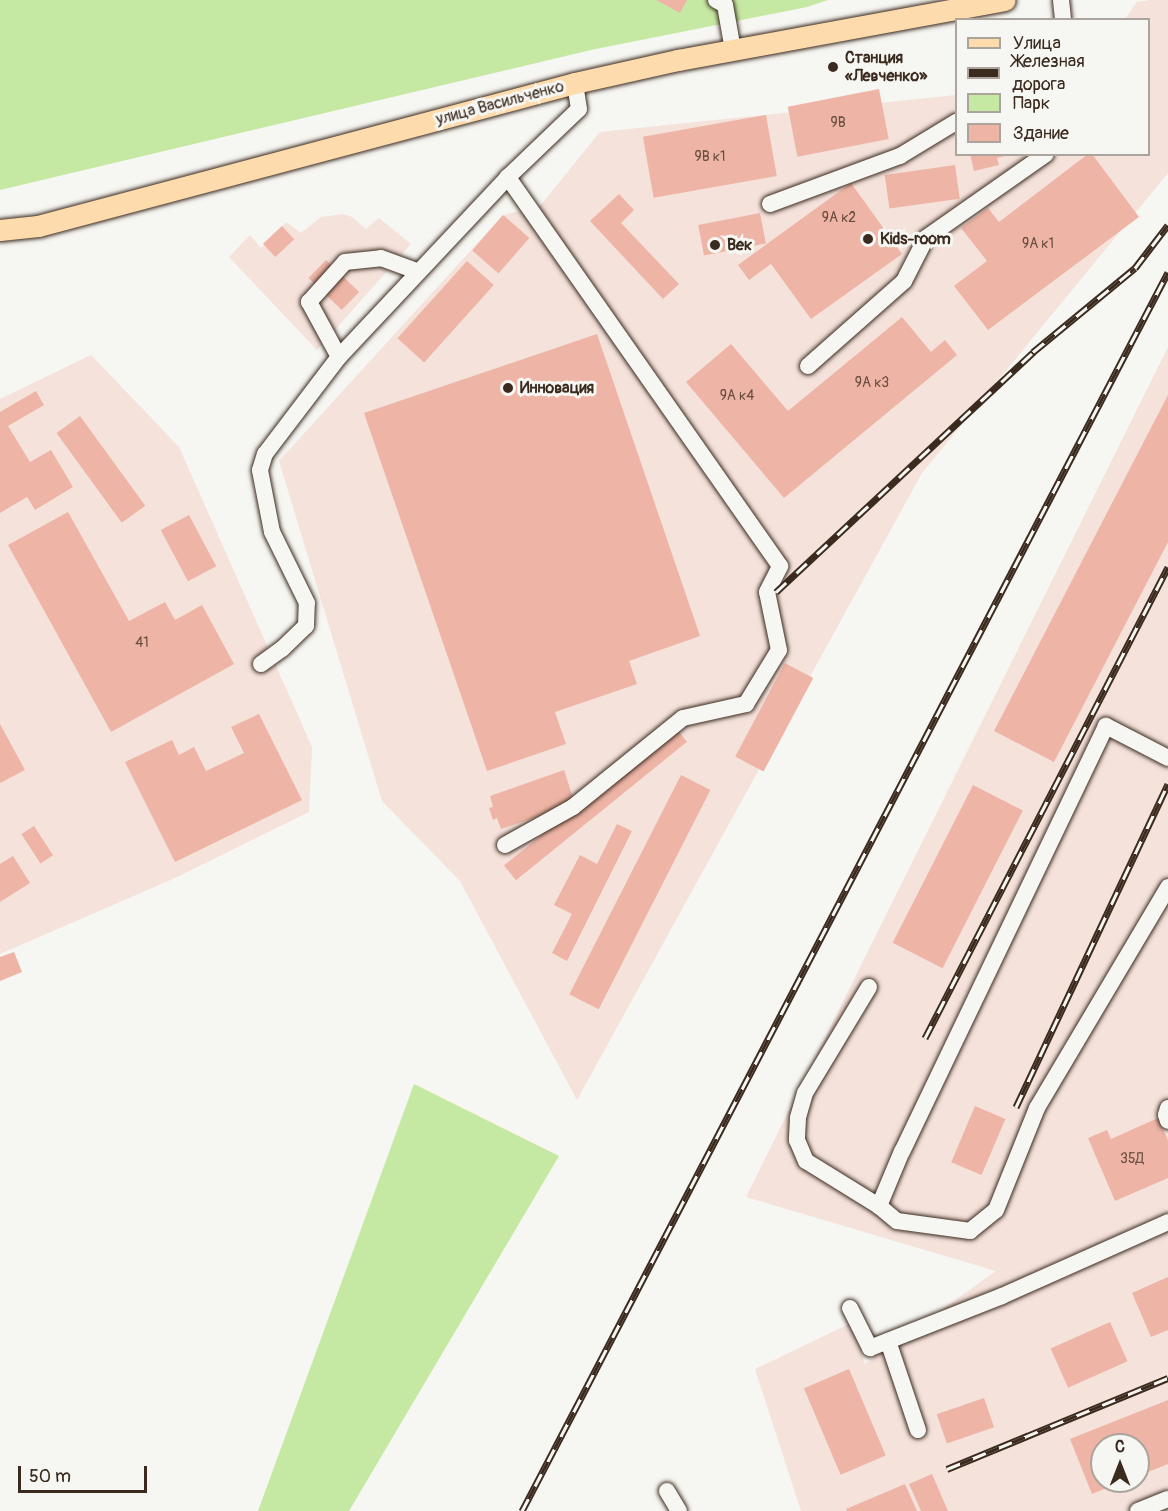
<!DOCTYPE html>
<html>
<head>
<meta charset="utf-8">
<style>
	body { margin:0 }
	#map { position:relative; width:1168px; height:1511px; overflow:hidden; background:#f6f6f2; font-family:Pangolin,sans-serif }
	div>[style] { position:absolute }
	.built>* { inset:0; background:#f4e2db }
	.green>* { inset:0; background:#c5e9a3 }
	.building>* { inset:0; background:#eeb5a6; transform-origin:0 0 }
	.roads { filter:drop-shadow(0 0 2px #3b2a1e) drop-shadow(0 0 2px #3b2a1e) }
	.minor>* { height:16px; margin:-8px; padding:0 8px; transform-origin:8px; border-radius:8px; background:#f6f6f2 }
	.major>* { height:21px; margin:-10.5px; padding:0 10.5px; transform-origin:10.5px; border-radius:10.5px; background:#fedbac }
	.rail>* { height:7px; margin-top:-3.5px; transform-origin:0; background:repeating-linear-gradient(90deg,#f6f6f2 0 14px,#3b2a1e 0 28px); box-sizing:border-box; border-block:2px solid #3b2a1e }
	.dots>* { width:16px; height:16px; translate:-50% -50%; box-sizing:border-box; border:3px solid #f6f6f2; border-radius:50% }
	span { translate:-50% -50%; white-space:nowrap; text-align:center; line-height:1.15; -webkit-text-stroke:6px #f6f6f2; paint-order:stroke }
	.number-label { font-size:14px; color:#684d40 }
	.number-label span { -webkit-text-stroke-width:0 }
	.poi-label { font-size:16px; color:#3b2a1e; font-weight:700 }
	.left { translate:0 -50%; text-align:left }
	.street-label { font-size:16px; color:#3b2a1e }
	.legend { position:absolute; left:955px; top:18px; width:195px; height:138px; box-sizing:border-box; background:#f6f6f2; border:2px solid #aba49d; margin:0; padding:8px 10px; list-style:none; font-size:18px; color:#3b2a1e }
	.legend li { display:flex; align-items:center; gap:12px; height:30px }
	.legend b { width:30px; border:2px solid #aba49d }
	.north { position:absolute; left:1090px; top:1433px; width:60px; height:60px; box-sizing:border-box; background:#f6f6f2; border:2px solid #aba49d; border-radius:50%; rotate:0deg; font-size:16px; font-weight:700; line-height:24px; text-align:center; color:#3b2a1e }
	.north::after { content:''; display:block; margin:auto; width:21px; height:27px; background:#3b2a1e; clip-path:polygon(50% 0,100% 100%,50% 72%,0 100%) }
	.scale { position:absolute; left:18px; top:1466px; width:129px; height:27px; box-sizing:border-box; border:3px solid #3b2a1e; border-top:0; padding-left:8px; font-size:18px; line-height:21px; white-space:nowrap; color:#3b2a1e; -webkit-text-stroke:4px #f6f6f2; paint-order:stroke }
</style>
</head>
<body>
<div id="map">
	<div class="built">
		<i style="clip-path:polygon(1150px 0,1168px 0,1168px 173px,922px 473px,577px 1100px,460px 881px,382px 801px,279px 461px,503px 215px,540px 206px,600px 132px,956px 95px,956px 154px,1148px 154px,1148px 20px,1125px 19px,1137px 2px)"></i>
		<i style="clip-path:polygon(343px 214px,352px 217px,366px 229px,379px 218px,411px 244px,317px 350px,229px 257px,250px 235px,261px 248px,286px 222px,301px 233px,321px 217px)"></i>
		<i style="clip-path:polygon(evenodd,1168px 347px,1168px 1511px,801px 1511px,755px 1369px,851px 1323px,865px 1364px,996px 1271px,746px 1197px,1168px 347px,1102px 1445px,1138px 1445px,1138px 1481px,1102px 1481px,1102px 1445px)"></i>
		<i style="clip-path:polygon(91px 355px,179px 447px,312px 747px,309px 812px,175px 878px,0 954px,0 399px)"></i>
	</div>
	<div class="green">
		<i style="clip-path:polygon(0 0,828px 0,807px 7px,591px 50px,0 190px)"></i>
		<i style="clip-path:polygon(414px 1084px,559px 1156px,349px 1511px,258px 1511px)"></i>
	</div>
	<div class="building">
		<i style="clip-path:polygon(656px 0,687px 0,680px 13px)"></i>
		<i style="left:879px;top:89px;width:51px;height:93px;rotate:79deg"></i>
		<i style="left:766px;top:115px;width:62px;height:125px;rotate:80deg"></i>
		<i style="clip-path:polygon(970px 154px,1009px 154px,1009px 155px,997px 158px,999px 165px,974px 171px)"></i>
		<i style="clip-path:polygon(1088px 154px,1092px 154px,1139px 217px,988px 330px,954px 286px,987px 261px,961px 228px,988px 208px,999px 222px)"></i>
		<i style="left:955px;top:165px;width:34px;height:71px;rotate:82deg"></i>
		<i style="clip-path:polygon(851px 183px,902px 254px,811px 319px,771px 264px,749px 280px,738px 265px)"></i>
		<i style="clip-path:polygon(619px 194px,634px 210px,621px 223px,679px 284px,663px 299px,590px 221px)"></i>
		<i style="left:760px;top:213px;width:31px;height:63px;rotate:79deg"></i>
		<i style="left:503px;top:215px;width:35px;height:47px;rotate:41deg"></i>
		<i style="left:282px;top:226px;width:18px;height:26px;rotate:47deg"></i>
		<i style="left:326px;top:260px;width:46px;height:25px;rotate:44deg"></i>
		<i style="left:467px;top:261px;width:36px;height:104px;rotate:42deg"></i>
		<i style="clip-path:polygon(902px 317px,931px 352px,945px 340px,957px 355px,784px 498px,686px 382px,731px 344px,788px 411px)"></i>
		<i style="clip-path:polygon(597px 334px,700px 636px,629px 661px,637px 684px,555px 712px,566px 744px,487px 771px,364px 413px)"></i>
		<i style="clip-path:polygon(36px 391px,44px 405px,8px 426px,30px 462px,51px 450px,73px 487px,35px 510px,27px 497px,0 513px,0 412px)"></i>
		<i style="clip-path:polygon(1168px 395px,1168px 542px,1054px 762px,994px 731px)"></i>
		<i style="left:80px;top:416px;width:111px;height:29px;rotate:54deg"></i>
		<i style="clip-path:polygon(68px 512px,129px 621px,165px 602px,175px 620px,202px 605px,234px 664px,111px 732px,8px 545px)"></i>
		<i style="left:189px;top:515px;width:58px;height:32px;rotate:62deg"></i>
		<i style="left:785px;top:663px;width:32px;height:106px;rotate:28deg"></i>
		<i style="clip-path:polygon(259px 714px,302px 800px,175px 862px,125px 762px,172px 740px,179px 755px,194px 747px,206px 771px,244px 753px,231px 727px)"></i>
		<i style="clip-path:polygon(0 724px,25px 770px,0 783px)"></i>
		<i style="left:675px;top:727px;width:19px;height:220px;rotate:51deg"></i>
		<i style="clip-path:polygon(564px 770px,575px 804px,501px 829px,497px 818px,493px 820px,489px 808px,493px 807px,490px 796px)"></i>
		<i style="left:681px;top:775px;width:33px;height:246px;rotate:27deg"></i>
		<i style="left:973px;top:785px;width:56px;height:177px;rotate:27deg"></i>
		<i style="clip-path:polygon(617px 824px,632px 831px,567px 961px,552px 953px,572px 914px,554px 905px,580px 855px,597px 864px)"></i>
		<i style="left:34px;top:826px;width:35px;height:15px;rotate:57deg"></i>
		<i style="clip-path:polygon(13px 856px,30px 883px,0 902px,0 864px)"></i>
		<i style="clip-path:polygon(14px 952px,22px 972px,0 981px,0 957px)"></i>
		<i style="left:975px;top:1106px;width:33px;height:61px;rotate:23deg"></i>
		<i style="clip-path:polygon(1158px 1118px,1168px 1140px,1168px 1178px,1115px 1201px,1088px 1138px,1107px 1130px,1111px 1139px)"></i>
		<i style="clip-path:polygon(1168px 1277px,1168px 1330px,1151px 1337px,1132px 1293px)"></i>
		<i style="left:1110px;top:1322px;width:43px;height:65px;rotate:66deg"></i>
		<i style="left:849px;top:1369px;width:94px;height:49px;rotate:67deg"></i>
		<i style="left:984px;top:1398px;width:31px;height:50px;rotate:71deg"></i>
		<i style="clip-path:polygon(1168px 1400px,1168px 1464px,1138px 1476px,1138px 1445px,1102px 1445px,1102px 1481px,1124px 1481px,1092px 1494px,1070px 1439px)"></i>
		<i style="clip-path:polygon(932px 1474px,948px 1511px,921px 1511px,909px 1484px)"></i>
		<i style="clip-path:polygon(905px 1484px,917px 1511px,847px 1511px,846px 1509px)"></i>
	</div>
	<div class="roads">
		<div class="minor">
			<i style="left:716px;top:0;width:10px;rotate:29deg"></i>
			<i style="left:725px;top:5px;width:46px;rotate:79.9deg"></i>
			<i style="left:1061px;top:0;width:20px;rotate:84deg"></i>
			<i style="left:770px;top:204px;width:139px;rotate:-20.3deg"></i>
			<i style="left:900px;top:156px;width:66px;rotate:-31.3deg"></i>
			<i style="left:339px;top:357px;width:63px;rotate:-118.6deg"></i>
			<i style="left:309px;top:302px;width:54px;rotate:-48deg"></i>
			<i style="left:345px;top:262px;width:36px;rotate:-6deg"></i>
			<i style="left:381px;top:258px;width:40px;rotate:20.2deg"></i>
			<i style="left:808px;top:366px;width:128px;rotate:-41.5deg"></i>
			<i style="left:904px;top:281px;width:48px;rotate:-62.9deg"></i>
			<i style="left:926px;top:238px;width:146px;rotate:-35deg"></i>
			<i style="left:261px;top:664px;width:26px;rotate:-36deg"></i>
			<i style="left:282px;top:649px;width:33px;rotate:-44deg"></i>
			<i style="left:306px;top:626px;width:23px;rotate:-88deg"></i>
			<i style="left:307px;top:603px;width:79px;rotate:-116.2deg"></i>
			<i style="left:272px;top:532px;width:63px;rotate:-101deg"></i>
			<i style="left:260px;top:470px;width:17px;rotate:-73deg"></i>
			<i style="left:265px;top:454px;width:122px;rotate:-52.7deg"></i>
			<i style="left:339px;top:357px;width:247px;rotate:-46.8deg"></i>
			<i style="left:508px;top:177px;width:98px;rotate:-43.8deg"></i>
			<i style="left:579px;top:109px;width:26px;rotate:-99deg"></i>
			<i style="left:1168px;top:758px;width:70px;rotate:-152.7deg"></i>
			<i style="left:1106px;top:726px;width:471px;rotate:115.6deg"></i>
			<i style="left:902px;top:1151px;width:60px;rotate:112.7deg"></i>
			<i style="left:879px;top:1206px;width:23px;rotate:40deg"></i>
			<i style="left:897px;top:1221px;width:74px;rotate:7.8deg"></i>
			<i style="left:970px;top:1231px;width:33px;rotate:-39deg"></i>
			<i style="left:996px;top:1210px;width:110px;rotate:-68.1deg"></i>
			<i style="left:1037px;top:1108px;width:257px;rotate:-59.3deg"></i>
			<i style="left:505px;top:845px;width:78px;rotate:-29.2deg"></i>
			<i style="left:573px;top:807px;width:141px;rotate:-39deg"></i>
			<i style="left:683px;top:718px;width:65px;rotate:-12.5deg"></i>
			<i style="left:746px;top:704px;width:63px;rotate:-58.6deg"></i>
			<i style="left:779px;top:650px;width:59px;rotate:-101.7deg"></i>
			<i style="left:767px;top:592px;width:29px;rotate:-63deg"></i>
			<i style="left:780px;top:566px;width:475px;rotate:-125deg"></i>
			<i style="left:869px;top:987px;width:124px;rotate:121.1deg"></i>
			<i style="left:805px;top:1093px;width:26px;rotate:106deg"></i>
			<i style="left:798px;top:1118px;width:22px;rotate:93deg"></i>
			<i style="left:797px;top:1140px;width:23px;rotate:67deg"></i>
			<i style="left:806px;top:1161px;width:86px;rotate:31.7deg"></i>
			<i style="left:1168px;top:1108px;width:7px;rotate:106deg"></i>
			<i style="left:1166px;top:1115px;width:6px;rotate:72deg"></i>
			<i style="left:850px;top:1308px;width:45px;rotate:63.4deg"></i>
			<i style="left:870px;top:1348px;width:142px;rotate:-21.5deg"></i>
			<i style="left:1002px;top:1296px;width:182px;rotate:-24deg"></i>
			<i style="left:888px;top:1341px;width:94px;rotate:71.4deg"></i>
			<i style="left:667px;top:1491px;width:23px;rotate:59deg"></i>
			<i style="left:1138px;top:1511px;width:32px;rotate:-22deg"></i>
		</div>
		<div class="major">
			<i style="left:0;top:230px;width:38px;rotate:-6deg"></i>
			<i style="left:38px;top:226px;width:556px;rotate:-14.91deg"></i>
			<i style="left:575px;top:83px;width:106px;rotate:-12.6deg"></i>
			<i style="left:678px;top:60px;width:332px;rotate:-10.4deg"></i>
		</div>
	</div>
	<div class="rail">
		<i style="left:776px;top:592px;width:352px;rotate:-43deg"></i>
		<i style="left:1033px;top:352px;width:132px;rotate:-39.5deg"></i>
		<i style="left:1135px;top:268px;width:54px;rotate:-52.5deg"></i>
		<i style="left:925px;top:1038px;width:530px;rotate:-62.71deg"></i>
		<i style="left:1016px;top:1107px;width:357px;rotate:-64.8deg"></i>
		<i style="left:947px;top:1469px;width:239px;rotate:-22.4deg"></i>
		<i style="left:522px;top:1511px;width:1397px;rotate:-62.46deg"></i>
	</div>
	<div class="dots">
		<i style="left:833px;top:67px;background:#3b2a1e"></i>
		<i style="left:868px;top:239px;background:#3b2a1e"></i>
		<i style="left:715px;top:245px;background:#3b2a1e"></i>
		<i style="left:508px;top:388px;background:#3b2a1e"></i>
	</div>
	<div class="number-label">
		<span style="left:838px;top:123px">9В</span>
		<span style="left:710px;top:157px">9В к1</span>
		<span style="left:839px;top:218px">9А к2</span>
		<span style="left:1038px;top:244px">9А к1</span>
		<span style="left:872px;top:383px">9А к3</span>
		<span style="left:737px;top:396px">9А к4</span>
		<span style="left:142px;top:643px">41</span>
		<span style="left:1132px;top:1159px">35Д</span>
	</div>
	<div class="poi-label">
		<span class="left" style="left:845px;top:67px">Станция<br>«Левченко»</span>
		<span class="left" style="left:880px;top:239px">Kids-room</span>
		<span class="left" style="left:727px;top:245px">Век</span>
		<span class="left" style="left:520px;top:388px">Инновация</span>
	</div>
	<div class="street-label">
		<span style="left:500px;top:103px;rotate:-15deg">улица Васильченко</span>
	</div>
	<ul class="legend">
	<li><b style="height:8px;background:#fedbac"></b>Улица</li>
	<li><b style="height:8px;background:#3b2a1e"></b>Железная дорога</li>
	<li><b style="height:16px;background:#c5e9a3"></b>Парк</li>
	<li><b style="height:16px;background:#eeb5a6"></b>Здание</li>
	</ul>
	<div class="north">С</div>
	<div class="scale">50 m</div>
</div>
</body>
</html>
